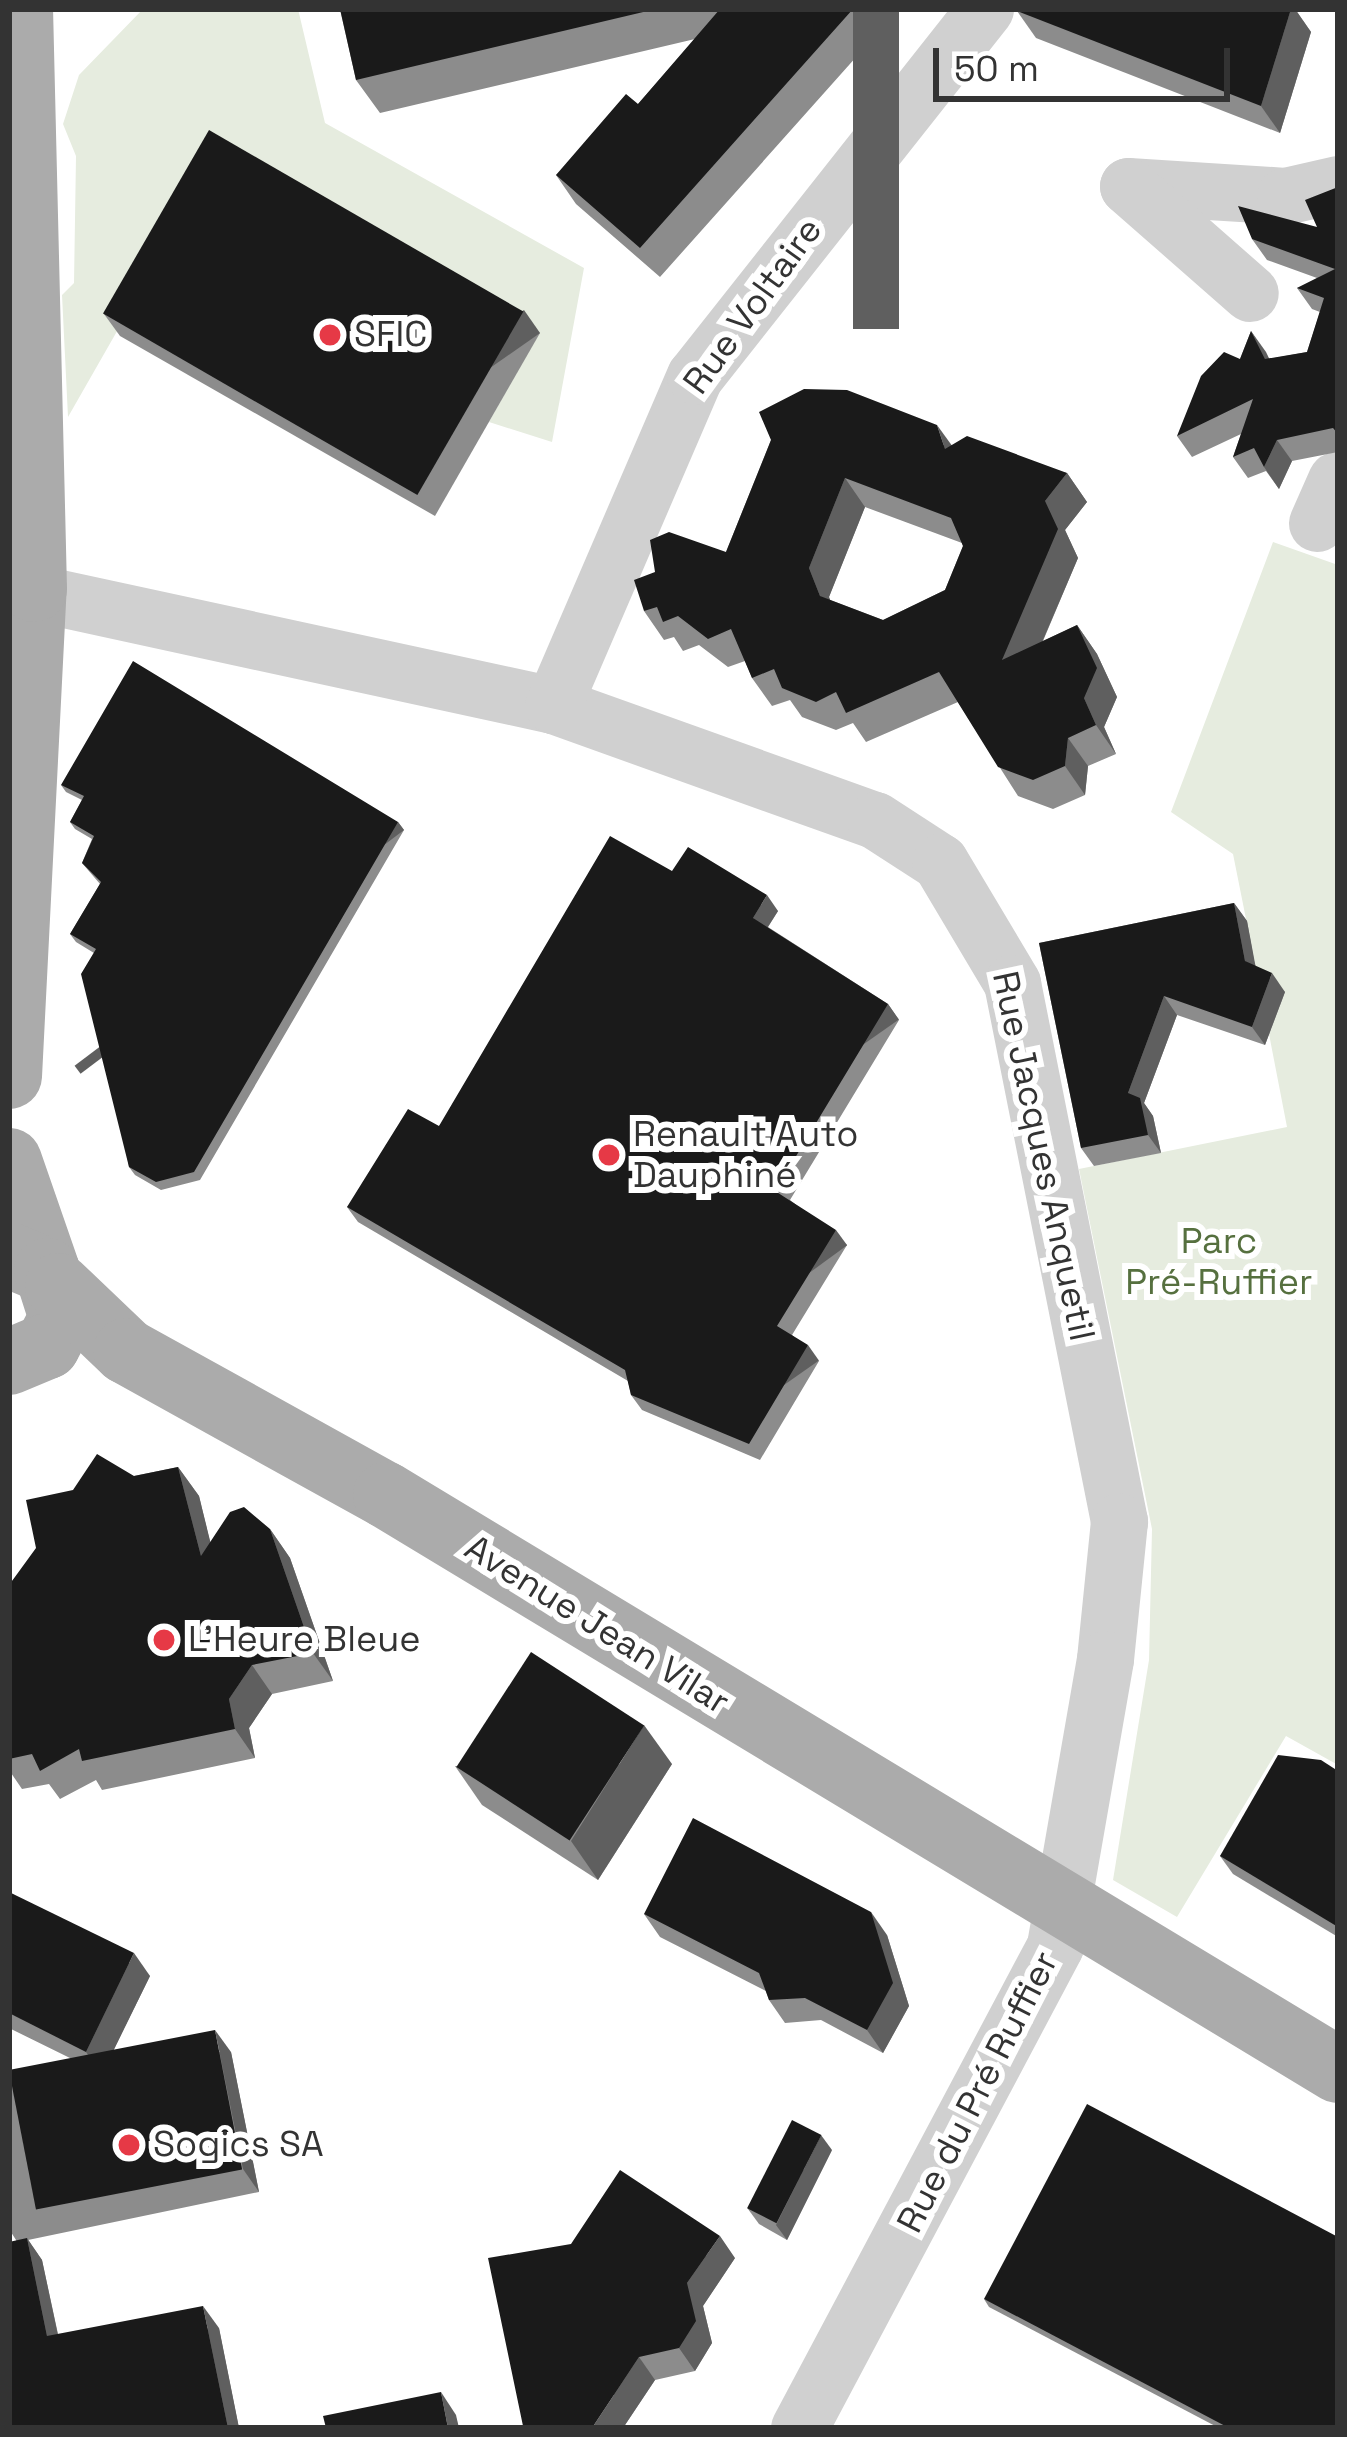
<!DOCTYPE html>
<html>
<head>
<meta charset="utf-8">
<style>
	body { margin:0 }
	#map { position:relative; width:1347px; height:2437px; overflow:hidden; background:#fff; font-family:"Space Grotesk",sans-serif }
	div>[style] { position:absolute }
	.green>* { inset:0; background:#e6ecdf }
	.minor>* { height:57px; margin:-28.5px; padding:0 28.5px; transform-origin:28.5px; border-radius:28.5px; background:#d0d0d0 }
	.major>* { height:66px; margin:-33px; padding:0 33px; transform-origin:33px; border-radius:33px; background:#ababab }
	.wall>* { inset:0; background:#8c8c8c }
	.shaded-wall>* { inset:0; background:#5f5f5f; transform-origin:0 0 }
	.building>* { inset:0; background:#1a1a1a; transform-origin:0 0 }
	.dots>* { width:33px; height:33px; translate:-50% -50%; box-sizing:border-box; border:6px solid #fff; border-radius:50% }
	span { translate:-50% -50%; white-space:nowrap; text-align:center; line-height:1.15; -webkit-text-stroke:12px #fff; paint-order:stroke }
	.street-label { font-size:36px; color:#333 }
	.poi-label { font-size:36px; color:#333 }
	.left { translate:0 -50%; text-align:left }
	.park-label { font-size:36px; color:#56703f }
	.frame { position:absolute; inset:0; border:12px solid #333; pointer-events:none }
	.scale { position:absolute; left:933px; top:48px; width:297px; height:54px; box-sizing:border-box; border:6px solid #333; border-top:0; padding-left:15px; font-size:36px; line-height:42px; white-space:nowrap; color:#333; -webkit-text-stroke:9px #fff; paint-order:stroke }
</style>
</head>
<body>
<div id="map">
	<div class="green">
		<i style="clip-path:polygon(143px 9px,298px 9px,325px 123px,584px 268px,552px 442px,489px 422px,539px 333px,220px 151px,68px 417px,62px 295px,74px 283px,76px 156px,63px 124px,79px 75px)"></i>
		<i style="clip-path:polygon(1273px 542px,1338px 565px,1338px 1765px,1286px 1736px,1177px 1917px,1113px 1880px,1149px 1660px,1152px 1529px,1079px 1169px,1287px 1127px,1269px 1034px,1285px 992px,1258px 979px,1233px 854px,1171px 812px)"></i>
	</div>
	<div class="minor">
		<i style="left:1128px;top:186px;width:157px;rotate:3.6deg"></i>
		<i style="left:1285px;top:196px;width:54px;rotate:-12.8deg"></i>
		<i style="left:1128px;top:186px;width:162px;rotate:41.3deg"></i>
		<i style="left:1317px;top:523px;width:47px;rotate:-66.2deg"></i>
		<i style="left:9px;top:587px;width:557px;rotate:12.24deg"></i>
		<i style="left:553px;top:705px;width:342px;rotate:19.7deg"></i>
		<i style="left:875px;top:820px;width:77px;rotate:32.9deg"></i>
		<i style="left:940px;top:862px;width:141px;rotate:59.2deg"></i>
		<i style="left:1012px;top:983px;width:549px;rotate:78.75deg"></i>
		<i style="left:1119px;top:1521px;width:139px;rotate:95.8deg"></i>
		<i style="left:1105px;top:1659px;width:291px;rotate:99.9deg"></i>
		<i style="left:1055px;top:1946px;width:546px;rotate:117.97deg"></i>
		<i style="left:553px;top:705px;width:358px;rotate:-66.7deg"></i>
		<i style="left:695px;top:376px;width:468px;rotate:-51.7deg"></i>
	</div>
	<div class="major">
		<i style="left:9px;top:1076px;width:488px;rotate:-87.1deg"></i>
		<i style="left:34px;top:589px;width:580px;rotate:-91.38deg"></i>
		<i style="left:9px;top:1161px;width:116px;rotate:70.9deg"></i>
		<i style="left:9px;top:1255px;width:41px;rotate:22.8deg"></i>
		<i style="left:47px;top:1271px;width:49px;rotate:72.3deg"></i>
		<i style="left:62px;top:1318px;width:32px;rotate:118deg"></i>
		<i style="left:47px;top:1346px;width:41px;rotate:157.2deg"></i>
		<i style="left:58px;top:1286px;width:94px;rotate:43.7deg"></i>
		<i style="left:126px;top:1351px;width:297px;rotate:29deg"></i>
		<i style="left:386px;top:1495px;width:1112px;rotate:31.13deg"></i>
	</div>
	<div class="wall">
		<i style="clip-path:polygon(340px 9px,899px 9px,660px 277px,576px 204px,556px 175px,638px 104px,695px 39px,380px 113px,356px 80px)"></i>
		<i style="clip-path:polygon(1019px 9px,1295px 9px,1311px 32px,1280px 133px,1036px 38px,1017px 11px)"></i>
		<i style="clip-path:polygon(1338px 187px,1338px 452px,1292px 461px,1279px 489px,1266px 471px,1248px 478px,1233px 457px,1241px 434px,1192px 457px,1177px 436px,1240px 359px,1251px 331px,1269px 359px,1307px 352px,1320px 312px,1312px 309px,1297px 288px,1317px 278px,1267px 260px,1252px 239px,1317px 227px)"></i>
		<i style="clip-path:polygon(104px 314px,540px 333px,435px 516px,120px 336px)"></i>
		<i style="clip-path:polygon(evenodd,771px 440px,951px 445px,1067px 473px,1087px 502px,1065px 530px,1078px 558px,1043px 641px,1077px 625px,1097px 654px,1117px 697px,1104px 727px,1116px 754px,1088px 766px,1085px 795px,1053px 809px,1018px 796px,958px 702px,866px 742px,853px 723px,836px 730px,802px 717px,790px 700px,772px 706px,752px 678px,745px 661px,728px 667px,699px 645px,683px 651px,674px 637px,664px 640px,644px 611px,726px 552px,771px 440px,865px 507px,962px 543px,963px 546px,945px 590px,883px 620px,830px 600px,829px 597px,865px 507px)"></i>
		<i style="clip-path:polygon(61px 785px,398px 822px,404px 830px,200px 1180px,161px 1190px,135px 1175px,129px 1167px,94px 953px,76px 942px,70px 934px,100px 884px,82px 863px,92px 839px,75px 829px,70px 822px,82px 800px,66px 792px)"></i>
		<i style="clip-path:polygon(672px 871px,778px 911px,768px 927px,888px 1004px,899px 1020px,790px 1200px,847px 1245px,792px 1335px,819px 1361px,760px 1460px,642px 1410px,631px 1395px,628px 1381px,358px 1222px,347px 1207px,439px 1126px)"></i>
		<i style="clip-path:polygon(1234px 903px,1247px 921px,1255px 966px,1285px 992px,1265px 1045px,1177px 1015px,1144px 1103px,1153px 1116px,1161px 1153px,1094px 1166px,1081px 1148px,1039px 943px)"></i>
		<i style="clip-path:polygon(178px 1467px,199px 1496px,210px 1542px,270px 1529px,290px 1558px,333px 1681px,272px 1694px,249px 1728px,255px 1758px,102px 1790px,96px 1780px,60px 1799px,49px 1784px,22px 1789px,9px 1770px,9px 1581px,12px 1581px,134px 1476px)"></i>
		<i style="clip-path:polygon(672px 1764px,598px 1880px,482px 1805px,455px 1766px)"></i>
		<i style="clip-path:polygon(1338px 1771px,1338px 1937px,1233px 1874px,1220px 1856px)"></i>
		<i style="clip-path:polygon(9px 1892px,150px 1976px,113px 2051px,231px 2052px,259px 2192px,28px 2240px,42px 2260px,58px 2334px,219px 2328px,239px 2428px,9px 2428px,16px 2240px,9px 2229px,9px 2073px,72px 2059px,9px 2028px)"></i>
		<i style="clip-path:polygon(644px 1914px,887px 1935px,909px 2006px,883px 2053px,821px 2020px,785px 2023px,769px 2000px,766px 1991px,660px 1937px)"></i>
		<i style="clip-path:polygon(832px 2150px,787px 2240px,759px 2224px,748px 2209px)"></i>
		<i style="clip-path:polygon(571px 2244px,735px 2258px,703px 2306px,712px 2343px,695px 2371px,655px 2380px,623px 2428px)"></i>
		<i style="clip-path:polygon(984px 2299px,1338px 2428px,1219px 2428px,989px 2307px)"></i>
	</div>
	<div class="shaded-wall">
		<i style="left:853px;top:9px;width:46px;height:320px"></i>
		<i style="clip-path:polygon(1291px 9px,1295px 9px,1311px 32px,1280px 133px,1261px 106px)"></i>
		<i style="left:524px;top:310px;width:28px;height:212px;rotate:55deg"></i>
		<i style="clip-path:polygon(1251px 331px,1266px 352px,1280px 381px,1265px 359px)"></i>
		<i style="clip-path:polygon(937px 425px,958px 454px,945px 449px)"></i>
		<i style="clip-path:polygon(1277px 440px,1292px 461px,1279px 489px,1264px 467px)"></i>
		<i style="clip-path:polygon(1067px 473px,1087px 502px,1065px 530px,1078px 558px,1022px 689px,1002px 660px,1045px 501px)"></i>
		<i style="clip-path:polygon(845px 478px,865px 507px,829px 597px,840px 625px,820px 596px,809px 568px)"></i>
		<i style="clip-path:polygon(1077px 625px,1097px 654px,1117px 697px,1104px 727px,1116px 754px,1096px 725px,1084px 698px)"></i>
		<i style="clip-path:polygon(1068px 738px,1088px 766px,1085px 795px,1065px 766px)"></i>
		<i style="left:398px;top:822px;width:10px;height:405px;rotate:53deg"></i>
		<i style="clip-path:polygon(767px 895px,778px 911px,764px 933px,753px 918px)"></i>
		<i style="clip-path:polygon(1234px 903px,1247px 921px,1258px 979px,1245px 961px)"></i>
		<i style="clip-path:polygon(1272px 973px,1285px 992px,1265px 1045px,1252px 1027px)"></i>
		<i style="clip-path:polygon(1164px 996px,1177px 1015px,1144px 1103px,1153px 1116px,1161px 1153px,1148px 1135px,1128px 1093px)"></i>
		<i style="left:888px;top:1004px;width:19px;height:218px;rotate:55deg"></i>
		<i style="left:836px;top:1230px;width:19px;height:113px;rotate:54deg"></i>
		<i style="left:808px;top:1345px;width:19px;height:115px;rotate:55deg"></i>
		<i style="clip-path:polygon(178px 1467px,199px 1496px,221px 1585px,201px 1556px)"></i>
		<i style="clip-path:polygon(270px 1529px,290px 1558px,333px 1681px,313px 1653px)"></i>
		<i style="clip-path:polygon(252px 1665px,272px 1694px,249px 1728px,255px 1758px,235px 1729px,229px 1699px)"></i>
		<i style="clip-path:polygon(644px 1725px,672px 1764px,598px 1880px,571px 1841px)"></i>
		<i style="clip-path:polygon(871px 1912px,887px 1935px,909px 2006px,883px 2053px,867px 2030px)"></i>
		<i style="clip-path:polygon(134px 1953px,150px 1976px,102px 2074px,86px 2052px)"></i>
		<i style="clip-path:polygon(215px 2030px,231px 2052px,259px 2192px,243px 2169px)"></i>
		<i style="clip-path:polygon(821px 2135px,832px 2150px,787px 2240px,776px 2225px)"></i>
		<i style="clip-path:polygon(720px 2236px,735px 2258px,703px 2306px,712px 2343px,695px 2371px,679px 2348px,687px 2283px)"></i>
		<i style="clip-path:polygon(27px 2238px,42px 2260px,63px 2359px,47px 2336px)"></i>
		<i style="clip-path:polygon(203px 2306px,219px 2328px,239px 2428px,228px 2428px)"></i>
		<i style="clip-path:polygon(639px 2357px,655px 2380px,623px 2428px,592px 2428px)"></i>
		<i style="clip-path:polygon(441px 2392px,456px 2415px,459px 2428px,448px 2428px)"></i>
	</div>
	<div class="building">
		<i style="clip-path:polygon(340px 9px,656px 9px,356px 80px)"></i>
		<i style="clip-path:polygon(720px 9px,853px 9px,640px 248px,556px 175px,626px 94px,638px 104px)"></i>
		<i style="clip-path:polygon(1019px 9px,1291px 9px,1261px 106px,1017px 11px)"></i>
		<i style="left:209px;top:130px;width:363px;height:212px;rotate:30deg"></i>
		<i style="clip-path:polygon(1338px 187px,1338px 434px,1333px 428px,1277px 440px,1264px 467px,1254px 448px,1233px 457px,1253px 399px,1177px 436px,1201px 376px,1224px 352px,1240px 359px,1251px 331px,1265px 359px,1307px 352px,1324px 298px,1297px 288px,1335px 269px,1252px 239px,1238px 206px,1317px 227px,1305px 200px)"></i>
		<i style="clip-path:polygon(evenodd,804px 389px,847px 390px,937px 425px,945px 449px,967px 436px,1067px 473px,1045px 501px,1058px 529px,1002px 660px,1077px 625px,1097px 668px,1084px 698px,1096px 725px,1068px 738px,1065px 766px,1033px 780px,998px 767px,939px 672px,846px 713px,836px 692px,816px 702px,782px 688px,774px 669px,752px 678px,731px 629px,708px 639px,678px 616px,663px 622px,657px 607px,644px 611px,634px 580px,655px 572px,650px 540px,669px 532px,726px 552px,771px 440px,759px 412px,804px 389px,845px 478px,951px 518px,963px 546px,945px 590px,883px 620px,820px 596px,809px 568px,845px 478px)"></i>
		<i style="clip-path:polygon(133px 661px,398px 822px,194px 1172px,156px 1182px,129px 1167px,81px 974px,96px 949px,70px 934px,101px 882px,82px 863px,94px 836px,70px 822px,84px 796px,61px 785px)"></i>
		<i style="clip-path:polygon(610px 836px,672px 871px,688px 847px,767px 895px,753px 918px,888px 1004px,775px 1191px,836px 1230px,777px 1326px,808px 1345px,749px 1444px,631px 1395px,625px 1370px,347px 1207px,408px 1109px,439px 1126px)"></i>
		<i style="clip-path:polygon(1234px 903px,1245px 961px,1272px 973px,1252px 1027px,1164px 996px,1128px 1093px,1140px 1098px,1148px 1135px,1081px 1148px,1039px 943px)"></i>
		<i style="clip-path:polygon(97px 1454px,134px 1476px,178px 1467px,201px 1556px,230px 1512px,244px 1507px,270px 1529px,313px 1653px,252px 1665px,229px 1699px,235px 1729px,82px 1761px,79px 1749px,40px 1771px,32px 1754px,9px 1759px,9px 1581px,12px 1581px,36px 1548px,26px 1500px,73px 1490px)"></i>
		<i style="left:531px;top:1652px;width:135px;height:137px;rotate:33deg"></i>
		<i style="clip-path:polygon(1278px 1755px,1321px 1760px,1338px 1771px,1338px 1927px,1220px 1856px)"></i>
		<i style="clip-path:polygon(693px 1818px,871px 1912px,893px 1983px,867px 2030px,805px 1998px,769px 2000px,759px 1973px,644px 1914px)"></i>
		<i style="clip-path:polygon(9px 1892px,134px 1953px,86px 2052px,9px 2013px)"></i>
		<i style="left:215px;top:2030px;width:142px;height:210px;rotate:79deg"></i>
		<i style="clip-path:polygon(1087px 2104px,1338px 2237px,1338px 2428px,1229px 2428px,984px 2299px)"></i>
		<i style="left:792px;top:2120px;width:33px;height:99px;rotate:27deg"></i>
		<i style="clip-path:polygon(620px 2170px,720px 2236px,687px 2283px,696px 2321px,679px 2348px,639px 2357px,592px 2428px,526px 2428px,523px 2426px,488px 2258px,571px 2244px)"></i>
		<i style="clip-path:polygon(27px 2238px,47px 2336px,203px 2306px,228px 2428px,9px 2428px,9px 2242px)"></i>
		<i style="clip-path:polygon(441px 2392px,448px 2428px,326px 2428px,323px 2416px)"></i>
	</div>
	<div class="dots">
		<i style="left:330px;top:335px;background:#e63946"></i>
		<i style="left:609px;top:1155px;background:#e63946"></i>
		<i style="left:164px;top:1640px;background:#e63946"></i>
		<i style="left:129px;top:2145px;background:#e63946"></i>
	</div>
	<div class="street-label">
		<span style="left:753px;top:306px;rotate:-54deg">Rue Voltaire</span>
		<span style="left:1043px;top:1156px;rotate:78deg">Rue Jacques Anquetil</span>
		<span style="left:597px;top:1625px;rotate:32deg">Avenue Jean Vilar</span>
		<span style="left:978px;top:2092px;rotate:-63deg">Rue du Pré Ruffier</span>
	</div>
	<div class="poi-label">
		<span class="left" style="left:354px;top:335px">SFIC</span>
		<span class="left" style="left:633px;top:1155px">Renault Auto<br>Dauphiné</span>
		<span class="left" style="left:188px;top:1640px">L'Heure Bleue</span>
		<span class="left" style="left:153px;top:2145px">Sogics SA</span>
	</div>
	<div class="park-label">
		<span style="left:1219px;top:1262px">Parc<br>Pré-Ruffier</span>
	</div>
	<div class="frame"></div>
	<div class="scale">50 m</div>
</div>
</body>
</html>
